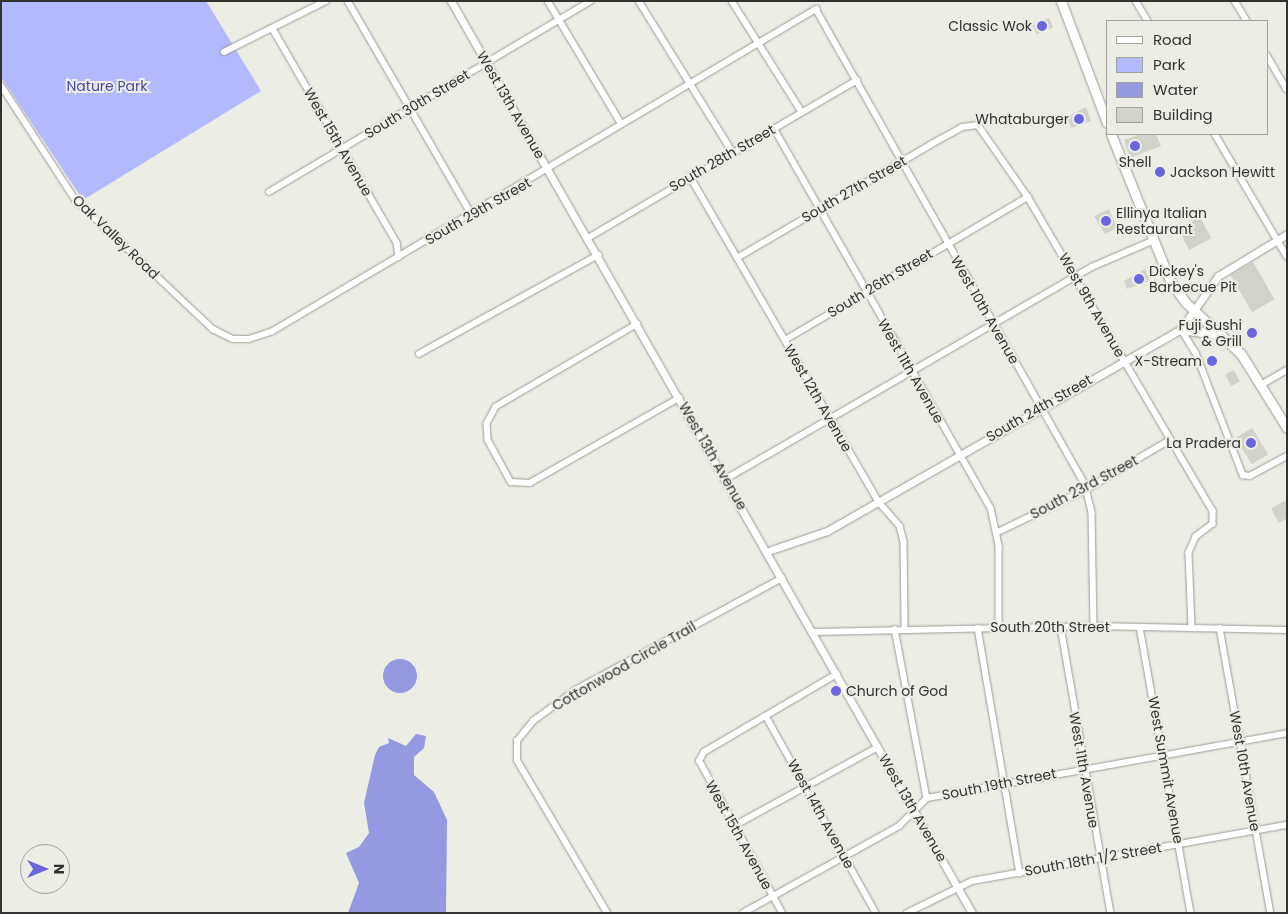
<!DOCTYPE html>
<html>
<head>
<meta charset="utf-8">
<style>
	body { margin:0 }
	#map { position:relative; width:1288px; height:914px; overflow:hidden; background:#eceee6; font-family:Poppins,sans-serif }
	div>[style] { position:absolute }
	.green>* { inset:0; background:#b3b9ff }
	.water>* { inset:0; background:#9499e2 }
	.round { border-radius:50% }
	.building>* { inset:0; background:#d1d3cb; transform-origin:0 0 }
	.roads { filter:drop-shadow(0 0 1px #9a9c94) drop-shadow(0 0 1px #9a9c94) }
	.minor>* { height:5.5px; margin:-2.75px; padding:0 2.75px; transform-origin:2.75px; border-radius:2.75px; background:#fff }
	.tertiary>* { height:7px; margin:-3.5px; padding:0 3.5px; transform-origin:3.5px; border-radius:3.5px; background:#fff }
	.primary>* { height:9px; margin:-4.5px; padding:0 4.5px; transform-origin:4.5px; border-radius:4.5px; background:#fff }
	.dots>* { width:14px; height:14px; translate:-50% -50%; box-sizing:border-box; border:2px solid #eceee6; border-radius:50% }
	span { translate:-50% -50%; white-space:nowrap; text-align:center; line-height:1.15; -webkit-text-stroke:4px #eceee6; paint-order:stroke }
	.poi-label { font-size:14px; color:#323330 }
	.right { translate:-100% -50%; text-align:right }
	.left { translate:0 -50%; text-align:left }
	.park-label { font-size:14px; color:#4a49a0 }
	.street-label { font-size:14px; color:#323330 }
	.frame { position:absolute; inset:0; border:2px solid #323330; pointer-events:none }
	.legend { position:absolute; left:1106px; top:20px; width:162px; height:115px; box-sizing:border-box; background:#eceee6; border:1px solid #a2a39d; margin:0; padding:6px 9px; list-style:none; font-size:15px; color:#323330 }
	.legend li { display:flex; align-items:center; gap:10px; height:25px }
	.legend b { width:25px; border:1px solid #a2a39d }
	.north { position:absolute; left:20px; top:844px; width:50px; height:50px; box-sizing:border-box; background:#eceee6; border:1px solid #a2a39d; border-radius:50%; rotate:90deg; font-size:14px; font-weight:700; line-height:20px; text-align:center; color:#323330 }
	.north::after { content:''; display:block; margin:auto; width:18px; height:22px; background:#6965df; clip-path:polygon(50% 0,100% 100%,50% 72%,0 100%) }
</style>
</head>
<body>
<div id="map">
	<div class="green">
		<i style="clip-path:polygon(1px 1px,206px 1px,261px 91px,83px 200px,1px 77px)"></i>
	</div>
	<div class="water">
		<i class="round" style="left:383px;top:659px;width:34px;height:34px"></i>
		<i style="clip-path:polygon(416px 734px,426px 736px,424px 748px,414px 757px,414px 775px,434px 792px,447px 820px,446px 913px,348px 913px,359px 883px,346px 853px,359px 847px,369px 833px,364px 803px,375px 755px,379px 747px,389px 743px,388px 738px,406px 746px)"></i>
	</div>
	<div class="building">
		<i style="left:1049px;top:18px;width:10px;height:18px;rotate:66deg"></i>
		<i style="clip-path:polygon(1086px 107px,1091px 121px,1071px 128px,1067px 117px)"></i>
		<i style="clip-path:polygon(1140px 134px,1156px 134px,1161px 146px,1130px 158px,1124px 140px)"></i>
		<i style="clip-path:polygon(1109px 209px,1117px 228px,1105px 234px,1094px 216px)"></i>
		<i style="left:1200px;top:217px;width:24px;height:25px;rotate:62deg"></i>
		<i style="left:1253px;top:262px;width:43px;height:26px;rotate:60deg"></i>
		<i style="clip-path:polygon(1145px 269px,1150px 281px,1127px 289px,1124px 281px)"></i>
		<i style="left:1234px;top:370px;width:13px;height:10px;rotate:63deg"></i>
		<i style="left:1252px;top:428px;width:31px;height:19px;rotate:59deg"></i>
		<i style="clip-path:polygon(1287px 500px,1287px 518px,1279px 523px,1271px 508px)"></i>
	</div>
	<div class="roads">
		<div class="minor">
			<i style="left:348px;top:1px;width:247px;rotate:59.9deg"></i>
			<i style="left:548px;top:1px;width:142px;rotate:59.1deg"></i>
			<i style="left:639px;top:1px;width:176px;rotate:58.2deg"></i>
			<i style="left:732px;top:1px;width:131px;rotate:57.8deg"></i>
			<i style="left:1136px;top:1px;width:23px;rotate:59deg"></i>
			<i style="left:1235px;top:1px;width:23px;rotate:59deg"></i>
			<i style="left:273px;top:29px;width:247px;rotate:59.9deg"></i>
			<i style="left:397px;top:243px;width:14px;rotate:82deg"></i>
			<i style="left:224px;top:52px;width:114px;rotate:-26.6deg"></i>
			<i style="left:1267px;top:55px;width:39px;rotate:60deg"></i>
			<i style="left:1px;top:85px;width:136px;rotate:57deg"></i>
			<i style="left:75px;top:199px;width:190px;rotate:43.3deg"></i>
			<i style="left:213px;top:329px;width:22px;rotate:27deg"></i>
			<i style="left:233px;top:339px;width:16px"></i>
			<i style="left:249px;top:339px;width:23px;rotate:-18deg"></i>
			<i style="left:271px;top:332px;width:634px;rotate:-30.65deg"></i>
			<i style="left:816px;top:9px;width:546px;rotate:60.48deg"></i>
			<i style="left:1085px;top:484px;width:30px;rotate:76deg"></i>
			<i style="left:1092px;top:513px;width:113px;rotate:89deg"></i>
			<i style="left:774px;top:128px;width:438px;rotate:60.3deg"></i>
			<i style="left:991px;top:508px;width:40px;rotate:78deg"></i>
			<i style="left:999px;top:547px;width:80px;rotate:90deg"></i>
			<i style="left:1215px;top:134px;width:142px;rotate:59.5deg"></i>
			<i style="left:690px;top:176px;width:377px;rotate:59.9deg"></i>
			<i style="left:879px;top:502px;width:32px;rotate:49deg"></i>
			<i style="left:900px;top:526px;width:16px;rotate:76deg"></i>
			<i style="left:904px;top:542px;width:87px;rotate:89.3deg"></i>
			<i style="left:269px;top:192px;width:374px;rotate:-30.7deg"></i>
			<i style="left:588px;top:238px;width:312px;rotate:-30.4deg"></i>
			<i style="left:737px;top:258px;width:224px;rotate:-30.3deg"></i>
			<i style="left:930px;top:145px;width:37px;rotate:-29deg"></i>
			<i style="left:962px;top:127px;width:16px;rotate:-7deg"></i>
			<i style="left:978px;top:125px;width:88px;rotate:55.2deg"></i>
			<i style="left:1028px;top:197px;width:364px;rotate:59.5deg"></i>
			<i style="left:1213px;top:511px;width:13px;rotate:90deg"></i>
			<i style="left:1213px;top:524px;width:21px;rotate:143deg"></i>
			<i style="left:1196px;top:537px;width:17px;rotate:114deg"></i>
			<i style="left:1189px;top:553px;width:75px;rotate:87.7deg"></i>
			<i style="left:638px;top:324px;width:164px;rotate:149.7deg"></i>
			<i style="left:496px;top:407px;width:19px;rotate:118deg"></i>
			<i style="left:487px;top:424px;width:16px;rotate:86deg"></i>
			<i style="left:488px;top:440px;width:48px;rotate:61.3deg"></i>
			<i style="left:511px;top:482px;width:19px;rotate:3deg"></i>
			<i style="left:530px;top:483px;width:172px;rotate:-29.7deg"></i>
			<i style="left:1181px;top:329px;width:28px;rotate:58deg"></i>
			<i style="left:1196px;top:353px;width:131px;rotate:68.9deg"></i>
			<i style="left:1243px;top:475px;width:7px;rotate:8deg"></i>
			<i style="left:1250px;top:476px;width:42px;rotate:-28.4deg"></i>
			<i style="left:785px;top:340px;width:282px;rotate:-30.5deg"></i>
			<i style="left:419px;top:354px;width:205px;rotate:-28.9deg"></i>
			<i style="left:1261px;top:385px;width:30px;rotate:-30deg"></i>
			<i style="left:726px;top:479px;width:423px;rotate:-30.1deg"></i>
			<i style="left:1092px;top:267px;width:65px;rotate:-23.4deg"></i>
			<i style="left:998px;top:532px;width:99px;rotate:-25.8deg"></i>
			<i style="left:1087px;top:489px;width:96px;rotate:-30.6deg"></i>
			<i style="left:1061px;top:627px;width:290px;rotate:80.1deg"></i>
			<i style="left:1140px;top:627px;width:291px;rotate:79.9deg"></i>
			<i style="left:978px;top:628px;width:249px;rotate:80.3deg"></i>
			<i style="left:1220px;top:628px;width:290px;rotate:79.9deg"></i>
			<i style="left:895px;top:629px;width:172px;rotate:79.3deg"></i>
			<i style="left:814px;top:632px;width:280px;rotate:-1.2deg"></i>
			<i style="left:1094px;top:626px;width:193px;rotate:1.2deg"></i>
			<i style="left:766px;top:716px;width:226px;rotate:60.8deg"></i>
			<i style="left:734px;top:826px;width:164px;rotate:-28.7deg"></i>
			<i style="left:607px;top:913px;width:177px;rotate:-120.6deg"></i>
			<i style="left:517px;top:761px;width:20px;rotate:-90deg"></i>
			<i style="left:517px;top:741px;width:26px;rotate:-51deg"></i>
			<i style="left:533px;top:721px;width:54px;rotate:-36deg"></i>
			<i style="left:577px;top:689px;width:233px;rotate:-28.4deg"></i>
			<i style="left:743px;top:913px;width:179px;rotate:-29.1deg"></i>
			<i style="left:899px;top:826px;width:40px;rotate:-45deg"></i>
			<i style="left:927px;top:798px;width:366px;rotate:-10.2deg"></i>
			<i style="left:782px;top:913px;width:173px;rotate:-118.6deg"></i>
			<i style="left:699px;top:761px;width:10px;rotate:-61deg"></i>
			<i style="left:704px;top:752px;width:154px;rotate:-30.4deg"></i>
			<i style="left:907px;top:913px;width:72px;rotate:-26.2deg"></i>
			<i style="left:972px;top:881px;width:320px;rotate:-10.1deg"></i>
		</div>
		<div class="tertiary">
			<i style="left:451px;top:1px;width:1050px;rotate:60.26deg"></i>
			<i style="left:768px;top:551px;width:62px;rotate:-18.7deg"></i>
			<i style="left:827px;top:531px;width:408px;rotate:-29.7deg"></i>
			<i style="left:1181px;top:329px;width:65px;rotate:-55.1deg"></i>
			<i style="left:1218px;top:276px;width:81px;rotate:-31.3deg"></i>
		</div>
		<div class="primary">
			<i style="left:1061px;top:1px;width:130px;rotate:69.3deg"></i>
			<i style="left:1111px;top:134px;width:158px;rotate:68.1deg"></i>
			<i style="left:1170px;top:281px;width:26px;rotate:54deg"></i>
			<i style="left:1185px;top:302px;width:76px;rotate:42.9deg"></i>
			<i style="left:1241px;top:354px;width:87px;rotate:58.1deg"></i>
			<i style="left:1181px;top:329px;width:41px;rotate:8.3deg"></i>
		</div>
	</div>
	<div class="dots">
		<i style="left:1042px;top:26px;background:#6965df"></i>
		<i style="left:1079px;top:119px;background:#6965df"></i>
		<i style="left:1135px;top:146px;background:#6965df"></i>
		<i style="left:1160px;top:172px;background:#6965df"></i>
		<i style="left:1106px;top:221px;background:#6965df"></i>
		<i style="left:1139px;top:279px;background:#6965df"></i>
		<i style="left:1252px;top:333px;background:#6965df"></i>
		<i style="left:1212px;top:361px;background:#6965df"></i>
		<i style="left:1251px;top:443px;background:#6965df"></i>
		<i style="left:836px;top:691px;background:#6965df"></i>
	</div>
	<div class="poi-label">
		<span class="right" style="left:1032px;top:26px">Classic Wok</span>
		<span class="right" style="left:1069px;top:119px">Whataburger</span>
		<span style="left:1135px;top:162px">Shell</span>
		<span class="left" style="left:1170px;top:172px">Jackson Hewitt</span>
		<span class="left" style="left:1116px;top:221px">Ellinya Italian<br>Restaurant</span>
		<span class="left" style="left:1149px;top:279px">Dickey's<br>Barbecue Pit</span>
		<span class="right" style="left:1242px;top:333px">Fuji Sushi<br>&amp; Grill</span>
		<span class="right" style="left:1202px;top:361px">X-Stream</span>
		<span class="right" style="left:1241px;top:443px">La Pradera</span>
		<span class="left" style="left:846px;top:691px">Church of God</span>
	</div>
	<div class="park-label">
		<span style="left:107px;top:86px">Nature Park</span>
	</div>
	<div class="street-label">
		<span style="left:417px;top:104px;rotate:-31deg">South 30th Street</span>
		<span style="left:511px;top:105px;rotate:60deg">West 13th Avenue</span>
		<span style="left:338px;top:142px;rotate:60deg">West 15th Avenue</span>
		<span style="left:722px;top:158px;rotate:-30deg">South 28th Street</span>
		<span style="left:854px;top:189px;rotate:-30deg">South 27th Street</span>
		<span style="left:478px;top:211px;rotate:-30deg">South 29th Street</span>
		<span style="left:116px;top:237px;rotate:44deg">Oak Valley Road</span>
		<span style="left:880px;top:283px;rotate:-31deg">South 26th Street</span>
		<span style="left:1092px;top:305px;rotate:60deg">West 9th Avenue</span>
		<span style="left:985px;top:310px;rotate:60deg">West 10th Avenue</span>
		<span style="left:911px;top:371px;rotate:60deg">West 11th Avenue</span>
		<span style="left:818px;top:398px;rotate:60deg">West 12th Avenue</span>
		<span style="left:1039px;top:408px;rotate:-30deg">South 24th Street</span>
		<span style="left:713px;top:456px;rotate:60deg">West 13th Avenue</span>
		<span style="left:1084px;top:487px;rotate:-28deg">South 23rd Street</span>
		<span style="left:1050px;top:627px">South 20th Street</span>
		<span style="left:624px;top:666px;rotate:-30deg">Cottonwood Circle Trail</span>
		<span style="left:1084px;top:770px;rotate:80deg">West 11th Avenue</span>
		<span style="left:1166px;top:770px;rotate:80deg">West Summit Avenue</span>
		<span style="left:1245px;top:771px;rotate:80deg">West 10th Avenue</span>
		<span style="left:999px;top:784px;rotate:-11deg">South 19th Street</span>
		<span style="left:913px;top:808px;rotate:60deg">West 13th Avenue</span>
		<span style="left:821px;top:814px;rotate:61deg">West 14th Avenue</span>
		<span style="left:739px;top:835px;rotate:61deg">West 15th Avenue</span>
		<span style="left:1093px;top:859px;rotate:-10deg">South 18th 1/2 Street</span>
	</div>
	<div class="frame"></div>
	<ul class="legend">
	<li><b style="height:6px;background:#fff"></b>Road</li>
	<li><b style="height:14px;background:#b3b9ff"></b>Park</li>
	<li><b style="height:14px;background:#9499e2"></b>Water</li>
	<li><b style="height:14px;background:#d1d3cb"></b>Building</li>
	</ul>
	<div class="north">N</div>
</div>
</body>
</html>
